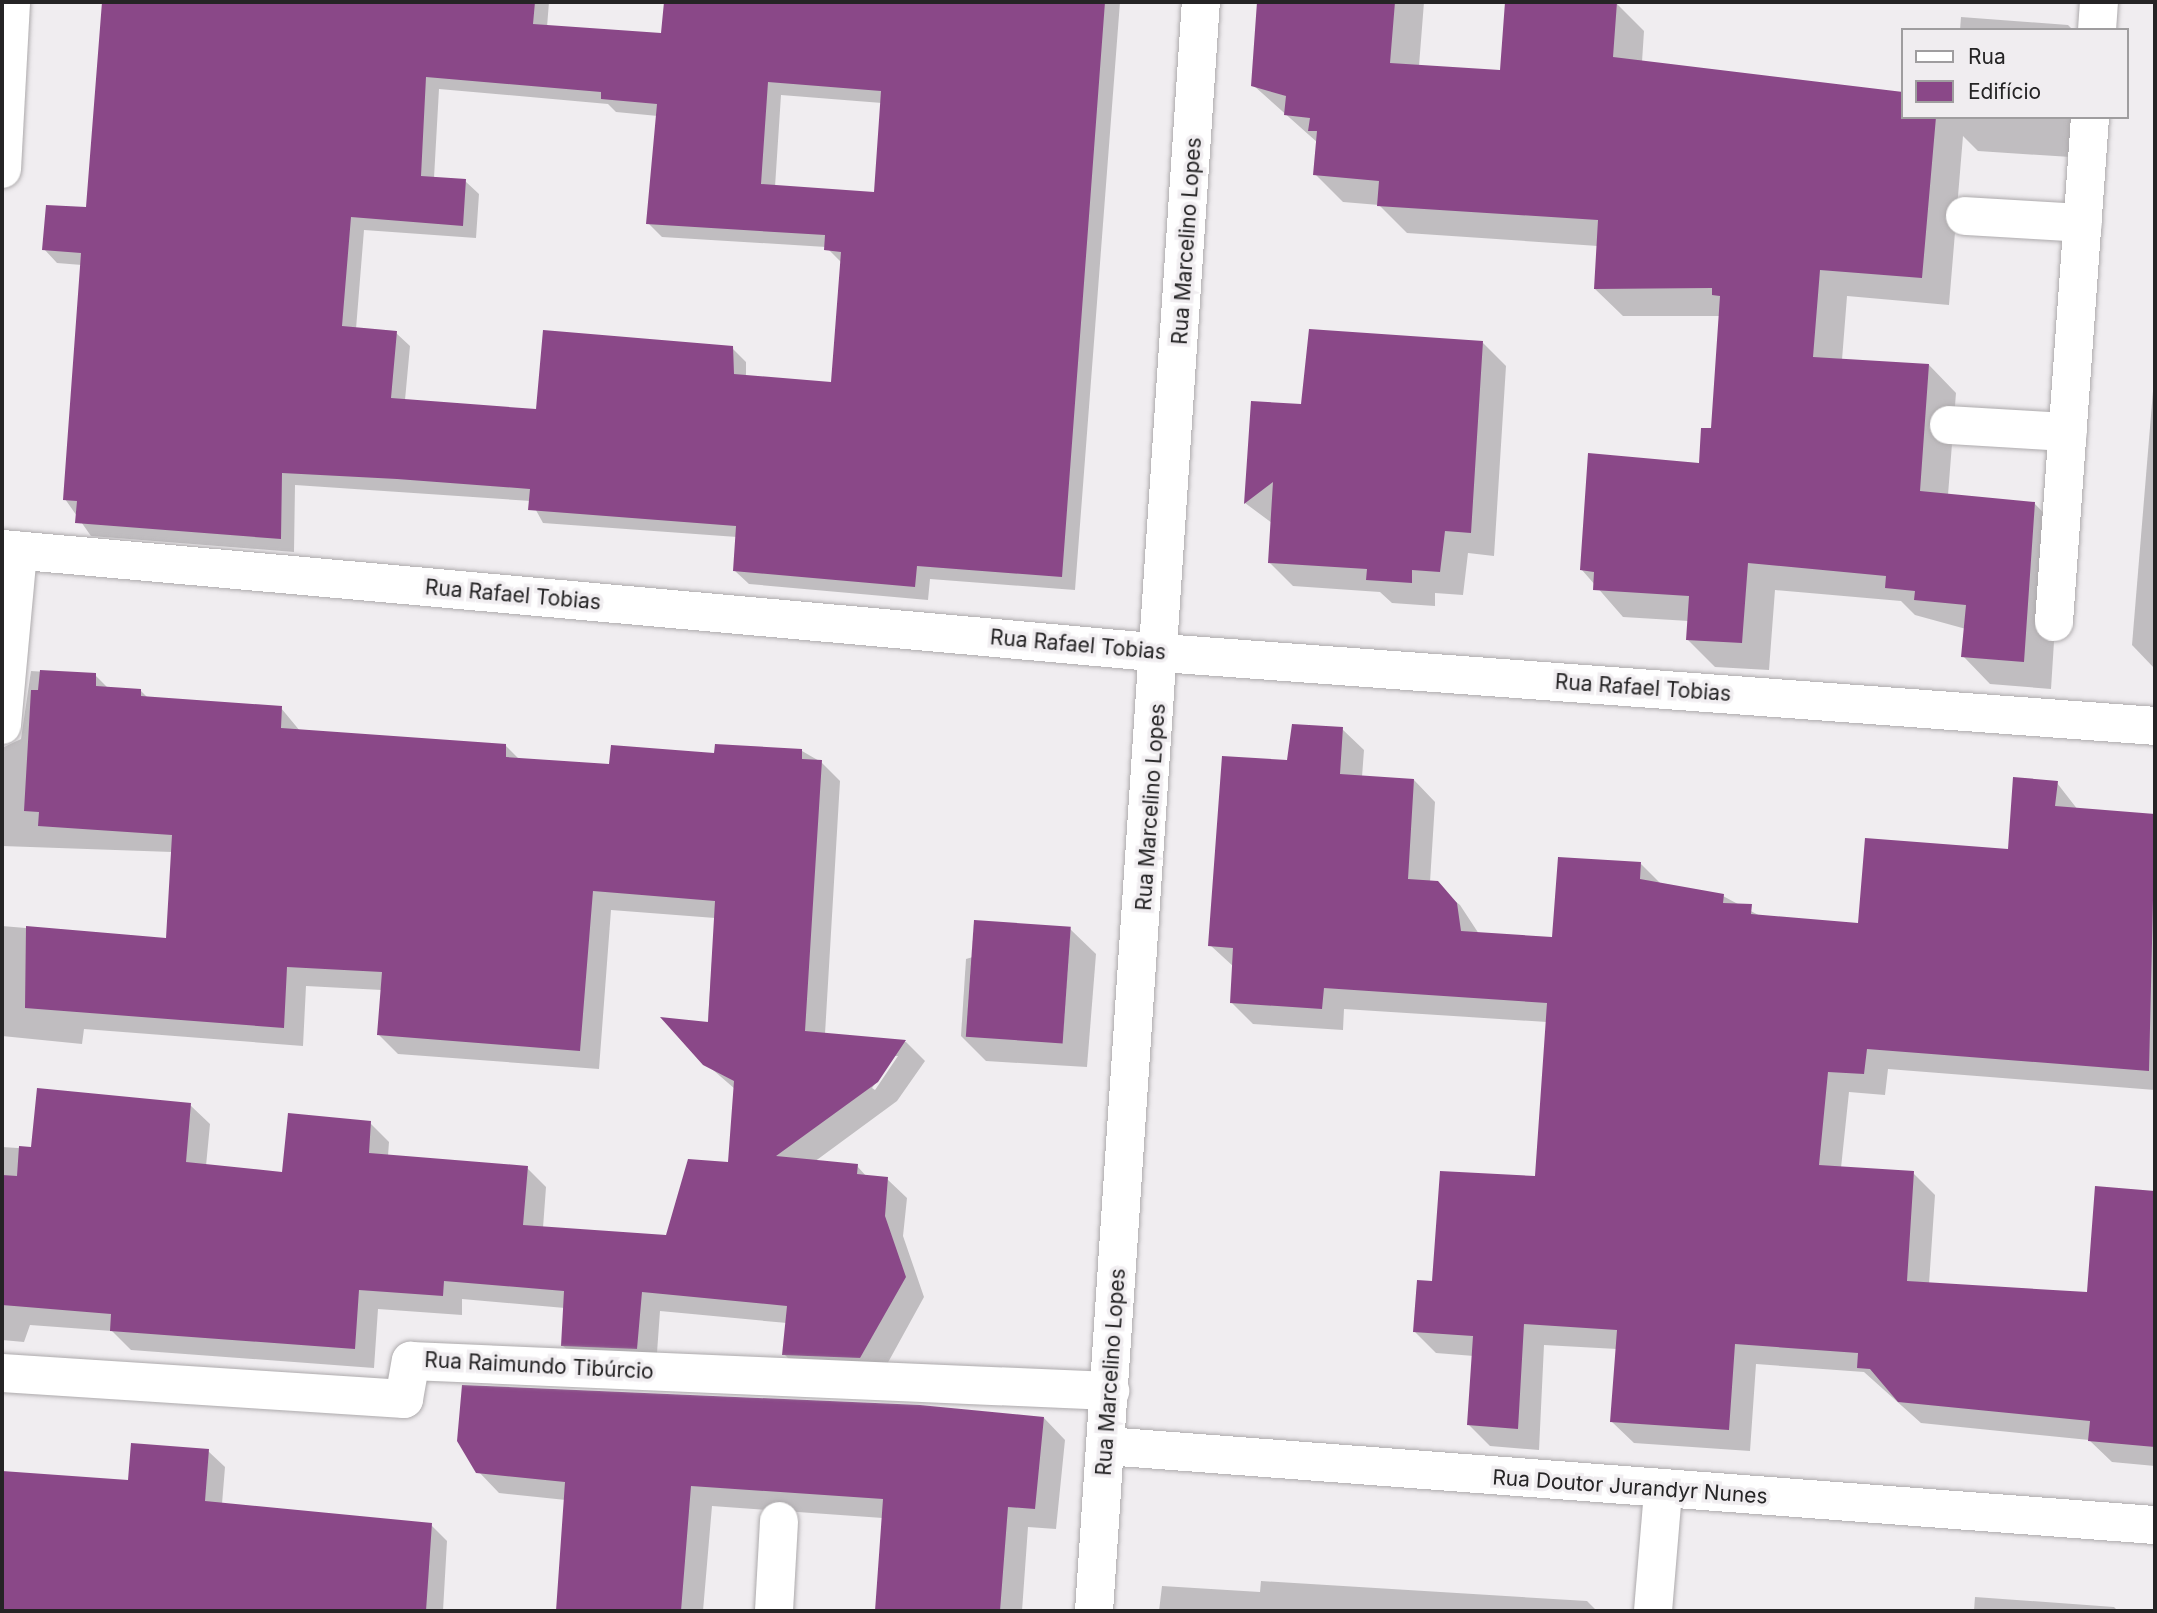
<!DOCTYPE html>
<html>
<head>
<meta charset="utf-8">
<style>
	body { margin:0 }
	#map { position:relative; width:2157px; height:1613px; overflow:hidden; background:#f0edf0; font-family:Inter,sans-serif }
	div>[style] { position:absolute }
	.shadow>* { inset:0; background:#0003 }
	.building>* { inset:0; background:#8a4888; transform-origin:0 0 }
	.roads { filter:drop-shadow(0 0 2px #adaaac) drop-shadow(0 0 2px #adaaac) }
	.minor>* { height:38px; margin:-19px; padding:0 19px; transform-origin:19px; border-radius:19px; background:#fff }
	span { translate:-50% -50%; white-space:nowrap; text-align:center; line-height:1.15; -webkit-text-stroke:7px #f0edf0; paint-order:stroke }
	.street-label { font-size:21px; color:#252425 }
	.frame { position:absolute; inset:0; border:4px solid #252425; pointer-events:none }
	.legend { position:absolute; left:1901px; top:28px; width:228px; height:91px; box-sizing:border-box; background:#f0edf0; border:2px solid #9f9d9f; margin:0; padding:9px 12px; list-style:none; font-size:21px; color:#252425 }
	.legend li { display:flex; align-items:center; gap:14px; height:35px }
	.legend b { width:35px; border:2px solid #9f9d9f }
</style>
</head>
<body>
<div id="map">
	<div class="shadow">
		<i style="clip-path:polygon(evenodd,105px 2px,549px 2px,547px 27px,663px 35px,666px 2px,1120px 2px,1075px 590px,930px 579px,928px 600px,749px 584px,735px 571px,737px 537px,543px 523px,531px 501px,295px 485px,294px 552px,91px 536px,65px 499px,82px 265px,57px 263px,44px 249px,88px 209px,105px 2px,439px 89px,608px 104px,616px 112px,658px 116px,648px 223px,662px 237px,826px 247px,842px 263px,833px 383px,746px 377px,746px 362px,732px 348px,538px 411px,405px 400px,410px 346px,396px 333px,356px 329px,364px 230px,476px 238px,479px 194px,465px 181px,434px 178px,439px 89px,105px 2px,781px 95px,882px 103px,875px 194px,775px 187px,781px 95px)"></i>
		<i style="clip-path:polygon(1259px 2px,1424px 2px,1419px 66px,1501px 71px,1506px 2px,1616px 3px,1644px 31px,1642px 62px,1903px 93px,1903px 117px,2089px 117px,2086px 158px,1978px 151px,1963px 136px,1949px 305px,1847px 296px,1842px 360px,1929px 365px,1956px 393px,1948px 495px,2034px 503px,2061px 531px,2051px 689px,1990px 684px,1963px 656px,1966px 629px,1915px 615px,1901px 601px,1775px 590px,1769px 670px,1715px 667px,1688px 640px,1689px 621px,1623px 617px,1582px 570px,1701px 465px,1713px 430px,1721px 316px,1623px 316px,1595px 289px,1598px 246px,1407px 233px,1379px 205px,1343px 202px,1315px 174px,1318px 143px,1253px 85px)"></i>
		<i style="clip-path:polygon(1961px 17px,2068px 25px,2073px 30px,1960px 30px)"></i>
		<i style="clip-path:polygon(1483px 343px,1506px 366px,1494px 556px,1468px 553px,1463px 595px,1435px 593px,1435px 606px,1392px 603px,1380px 592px,1293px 586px,1270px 563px,1272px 523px,1245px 503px,1252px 403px,1303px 406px)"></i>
		<i style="clip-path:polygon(2153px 391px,2155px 391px,2155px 669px,2132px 645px)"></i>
		<i style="clip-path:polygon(evenodd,31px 671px,95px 675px,109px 689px,141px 691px,148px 698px,281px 708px,300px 731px,506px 746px,520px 760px,611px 766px,802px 751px,821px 762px,840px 781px,825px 1034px,906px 1042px,925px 1061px,897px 1101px,814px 1162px,857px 1166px,867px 1177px,887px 1179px,907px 1198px,903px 1236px,924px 1297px,880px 1377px,804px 1374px,784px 1354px,787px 1323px,660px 1311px,656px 1367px,582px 1364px,562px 1345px,565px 1308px,462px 1299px,462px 1315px,378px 1309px,374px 1368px,131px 1350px,112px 1331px,30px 1325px,24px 1342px,2px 1340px,2px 1147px,33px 1149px,190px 1105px,210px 1124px,206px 1166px,283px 1174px,370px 1123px,389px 1142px,388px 1156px,527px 1168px,546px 1187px,543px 1228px,667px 1237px,730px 1164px,735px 1089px,705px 1063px,715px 918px,611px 910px,599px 1069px,398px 1054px,378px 1034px,382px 990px,306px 986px,303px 1046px,84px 1029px,82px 1044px,2px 1036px,2px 926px,167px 940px,172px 852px,2px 846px,2px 748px,21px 739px,31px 671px,894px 1056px,898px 1056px,875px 1090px,872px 1088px,894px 1056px)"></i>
		<i style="clip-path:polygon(1342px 729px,1364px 750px,1362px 777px,1414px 780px,1435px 802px,1430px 882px,1460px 905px,1479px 934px,1554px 939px,1641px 864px,1662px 885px,1723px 896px,1762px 917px,1860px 925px,2010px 851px,2057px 783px,2078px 810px,2155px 816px,2155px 1090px,1888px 1069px,1885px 1095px,1849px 1092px,1841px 1168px,1913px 1173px,1935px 1195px,1929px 1284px,2089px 1294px,2097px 1188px,2155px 1194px,2155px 1466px,2112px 1462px,2089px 1440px,1921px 1423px,1864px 1372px,1756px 1364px,1750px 1451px,1634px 1443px,1612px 1422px,1617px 1349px,1544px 1345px,1539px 1450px,1490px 1446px,1468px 1424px,1474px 1356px,1436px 1353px,1415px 1332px,1433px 1283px,1536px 1178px,1547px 1022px,1344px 1009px,1343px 1030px,1253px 1024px,1232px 1003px,1234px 967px,1210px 945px,1288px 762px)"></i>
		<i style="clip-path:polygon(1070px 929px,1096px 954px,1087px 1067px,986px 1061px,961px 1036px,966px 959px)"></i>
		<i style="clip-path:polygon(1044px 1418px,1065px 1440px,1056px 1529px,1028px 1527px,1022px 1611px,876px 1611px,883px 1518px,712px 1506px,703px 1611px,558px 1611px,566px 1500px,499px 1493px,478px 1471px)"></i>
		<i style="clip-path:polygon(208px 1451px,225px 1467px,222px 1504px,431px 1525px,447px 1541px,443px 1611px,2px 1611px,2px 1472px,129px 1482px)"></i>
		<i style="clip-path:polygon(1261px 1581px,1587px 1601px,1597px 1611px,1159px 1611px,1162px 1586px,1260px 1592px)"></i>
		<i style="clip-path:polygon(1975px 1597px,2114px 1607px,2118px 1611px,1974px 1611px)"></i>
	</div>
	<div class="building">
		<i style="clip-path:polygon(evenodd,102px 2px,535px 2px,533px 24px,661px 33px,664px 2px,1105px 2px,1062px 577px,917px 566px,915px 587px,733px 571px,736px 526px,528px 510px,530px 489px,397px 479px,282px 473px,281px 539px,75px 523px,77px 501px,63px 500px,81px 253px,42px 250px,46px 205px,86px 207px,102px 2px,426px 77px,601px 92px,601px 99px,657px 104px,646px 224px,825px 235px,824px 250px,841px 252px,831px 382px,734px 374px,733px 346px,543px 330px,536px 409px,391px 398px,397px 331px,342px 326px,351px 217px,463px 226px,466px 179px,421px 176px,426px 77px,102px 2px,768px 82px,881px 91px,874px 192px,761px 184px,768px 82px)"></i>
		<i style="clip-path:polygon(1257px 2px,1395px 2px,1390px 63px,1500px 70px,1505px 2px,1617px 2px,1613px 57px,1903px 92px,1903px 117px,1936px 117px,1922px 278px,1820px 270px,1813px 357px,1929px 364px,1920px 491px,2035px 502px,2024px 662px,1961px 657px,1966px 605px,1914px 600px,1915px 591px,1885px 588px,1886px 576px,1748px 563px,1742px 643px,1686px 640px,1689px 596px,1593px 590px,1594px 572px,1580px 570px,1588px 453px,1699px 463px,1701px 428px,1711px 428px,1720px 296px,1712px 295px,1712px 288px,1594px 289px,1598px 220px,1377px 206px,1379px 181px,1313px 175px,1317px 131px,1308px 131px,1310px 118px,1284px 115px,1286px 96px,1251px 86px)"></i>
		<i style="clip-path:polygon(1309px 329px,1483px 341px,1471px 533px,1445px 531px,1440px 572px,1412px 570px,1412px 583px,1366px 580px,1367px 569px,1268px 563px,1273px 482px,1244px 504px,1251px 401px,1301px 404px)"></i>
		<i style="clip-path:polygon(40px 670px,96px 673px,96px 686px,141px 689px,141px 696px,282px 706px,281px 728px,506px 744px,506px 757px,609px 764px,611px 745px,714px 753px,715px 744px,802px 749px,802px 759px,822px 760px,805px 1031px,906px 1040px,878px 1082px,776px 1156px,858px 1164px,857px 1174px,888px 1177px,885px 1216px,906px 1277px,860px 1358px,782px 1355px,787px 1306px,642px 1292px,637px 1349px,561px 1346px,564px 1291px,444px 1281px,443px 1296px,359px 1290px,355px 1349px,110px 1331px,111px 1314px,2px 1305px,2px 1175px,17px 1176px,19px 1146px,31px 1147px,37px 1088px,191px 1103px,186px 1162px,282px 1172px,288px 1113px,371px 1121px,369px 1153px,528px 1166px,523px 1225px,666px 1235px,688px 1159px,728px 1162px,734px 1081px,703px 1065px,660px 1017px,708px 1022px,715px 901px,593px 891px,580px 1051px,377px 1035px,382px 972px,287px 967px,284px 1028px,25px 1008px,26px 926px,166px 938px,172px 835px,38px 826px,39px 812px,24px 811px,31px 690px,38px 690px)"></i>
		<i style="clip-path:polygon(1292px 724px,1343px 727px,1340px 774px,1414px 779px,1408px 879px,1438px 881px,1457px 903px,1461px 931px,1552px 937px,1558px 857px,1641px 862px,1640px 879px,1724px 894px,1723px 903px,1752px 904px,1751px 914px,1858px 923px,1865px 838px,2008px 849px,2013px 777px,2058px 781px,2055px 806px,2155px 814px,2149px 1071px,1867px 1049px,1864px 1074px,1828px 1072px,1819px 1165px,1914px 1171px,1907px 1281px,2087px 1292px,2095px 1186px,2155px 1191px,2155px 1447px,2088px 1441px,2090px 1421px,1898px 1402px,1870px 1369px,1857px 1368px,1858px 1353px,1735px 1344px,1729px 1430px,1610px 1422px,1617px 1330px,1524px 1324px,1518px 1429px,1467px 1425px,1473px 1336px,1413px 1332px,1417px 1280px,1432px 1281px,1440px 1171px,1535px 1176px,1547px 1003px,1324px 988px,1322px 1009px,1230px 1003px,1233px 948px,1208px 946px,1222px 756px,1287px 760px)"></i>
		<i style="left:974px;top:920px;width:97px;height:117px;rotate:4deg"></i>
		<i style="clip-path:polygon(462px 1385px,920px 1405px,1044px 1417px,1035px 1509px,1008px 1507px,1000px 1611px,875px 1611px,883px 1499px,691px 1486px,681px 1611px,556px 1611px,565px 1482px,476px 1473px,457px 1441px)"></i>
		<i style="clip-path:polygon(131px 1443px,209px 1449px,205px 1501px,432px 1523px,426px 1611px,2px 1611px,2px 1471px,128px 1480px)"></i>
	</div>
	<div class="roads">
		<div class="minor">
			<i style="left:2097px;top:30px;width:28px;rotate:-86deg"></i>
			<i style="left:2px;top:169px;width:167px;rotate:-86.9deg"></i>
			<i style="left:1965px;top:216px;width:118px;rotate:3.4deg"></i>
			<i style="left:1949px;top:425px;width:119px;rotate:3.4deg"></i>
			<i style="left:2px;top:549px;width:1165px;rotate:5.12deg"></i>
			<i style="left:1162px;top:653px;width:996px;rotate:4.2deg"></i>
			<i style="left:2054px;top:622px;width:506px;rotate:-85.92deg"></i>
			<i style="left:2px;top:725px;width:175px;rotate:-84.7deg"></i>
			<i style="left:2px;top:1373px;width:403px;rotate:3.7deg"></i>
			<i style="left:404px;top:1399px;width:39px;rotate:-80deg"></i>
			<i style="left:411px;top:1361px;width:700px;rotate:2.46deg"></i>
			<i style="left:1106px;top:1446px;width:1052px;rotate:4.31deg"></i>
			<i style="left:774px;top:1611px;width:90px;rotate:-86.8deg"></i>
			<i style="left:1094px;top:1611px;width:1613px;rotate:-86.2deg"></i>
			<i style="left:1653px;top:1611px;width:120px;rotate:-85.2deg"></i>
		</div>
	</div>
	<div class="street-label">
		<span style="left:1187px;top:241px;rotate:-86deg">Rua Marcelino Lopes</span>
		<span style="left:513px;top:595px;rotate:5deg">Rua Rafael Tobias</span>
		<span style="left:1078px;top:645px;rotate:5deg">Rua Rafael Tobias</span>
		<span style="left:1643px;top:688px;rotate:4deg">Rua Rafael Tobias</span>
		<span style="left:1151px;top:807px;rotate:-86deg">Rua Marcelino Lopes</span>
		<span style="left:539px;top:1366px;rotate:3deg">Rua Raimundo Tibúrcio</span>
		<span style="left:1111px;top:1372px;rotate:-86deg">Rua Marcelino Lopes</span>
		<span style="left:1630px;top:1487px;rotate:4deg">Rua Doutor Jurandyr Nunes</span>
	</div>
	<div class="frame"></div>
	<ul class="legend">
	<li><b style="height:9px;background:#fff"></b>Rua</li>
	<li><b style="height:19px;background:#8a4888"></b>Edifício</li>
	</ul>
</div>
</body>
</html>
